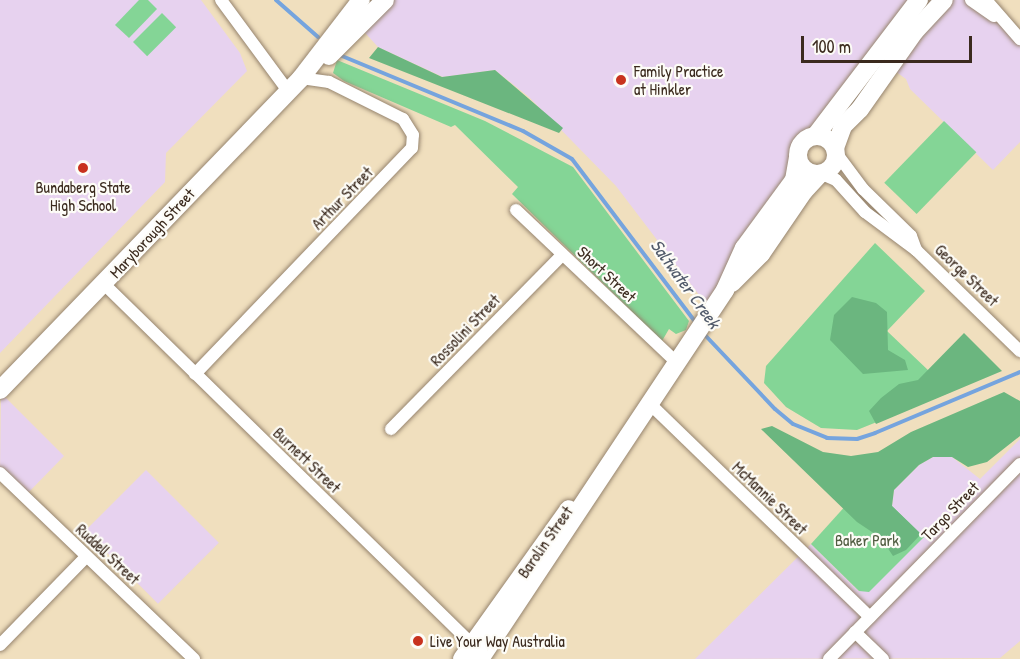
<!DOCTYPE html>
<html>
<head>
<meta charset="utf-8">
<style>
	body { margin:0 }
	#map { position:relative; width:1020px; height:659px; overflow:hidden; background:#f0dfbe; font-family:"Patrick Hand",sans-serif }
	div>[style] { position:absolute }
	.built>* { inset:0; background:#e7d2ef; transform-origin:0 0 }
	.green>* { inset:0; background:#84d596; transform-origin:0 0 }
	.forest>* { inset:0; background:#6bb67f }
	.stream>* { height:4px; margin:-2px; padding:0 2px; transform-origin:2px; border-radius:2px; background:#75a4de }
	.roads { filter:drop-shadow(0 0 2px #96846e) drop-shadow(0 0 2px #96846e) }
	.street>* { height:12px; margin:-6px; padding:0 6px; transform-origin:6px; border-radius:6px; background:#fff }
	.secondary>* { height:18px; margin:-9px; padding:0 9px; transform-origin:9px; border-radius:9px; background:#fff }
	.secondary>.ring { margin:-9px; padding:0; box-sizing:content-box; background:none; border:18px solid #fff; border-radius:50% }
	.dots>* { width:16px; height:16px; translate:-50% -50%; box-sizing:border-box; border:3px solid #fdfcf7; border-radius:50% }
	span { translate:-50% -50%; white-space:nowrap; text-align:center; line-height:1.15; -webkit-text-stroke:4.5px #fdfcf7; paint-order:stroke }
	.poi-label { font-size:16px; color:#3b2a1e }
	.left { translate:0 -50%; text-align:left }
	.street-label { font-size:16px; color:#3b2a1e }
	.park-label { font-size:16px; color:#515d42 }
	.water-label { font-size:18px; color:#525b6b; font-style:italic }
	.scale { position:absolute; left:801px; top:36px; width:171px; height:27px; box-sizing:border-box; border:3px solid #3b2a1e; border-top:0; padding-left:8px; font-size:18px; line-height:21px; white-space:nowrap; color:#3b2a1e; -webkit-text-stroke:4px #fdfcf7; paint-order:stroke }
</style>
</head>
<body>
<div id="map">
	<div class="built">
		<i style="clip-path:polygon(0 0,201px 0,240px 53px,247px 71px,166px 153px,165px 182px,0 353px)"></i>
		<i style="clip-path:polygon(383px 0,981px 0,1020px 40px,1020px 142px,993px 170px,910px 89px,906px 79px,881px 61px,828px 140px,812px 138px,804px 143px,800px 154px,808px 170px,712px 312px,616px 186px,529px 97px,495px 70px,443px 77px,378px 47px,357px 24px)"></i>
		<i style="clip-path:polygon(1px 393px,64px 456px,25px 496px,0 472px)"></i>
		<i style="clip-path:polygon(1020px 439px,1020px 641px,1000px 658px,695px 659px,811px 544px,859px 591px,892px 506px,894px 490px,919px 465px,933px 457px,952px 457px,980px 479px)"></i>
		<i style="left:146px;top:470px;width:103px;height:86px;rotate:45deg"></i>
	</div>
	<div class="green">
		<i style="clip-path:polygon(139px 0,148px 0,157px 9px,129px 38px,115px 25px)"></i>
		<i style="left:162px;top:13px;width:20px;height:41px;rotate:45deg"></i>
		<i style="clip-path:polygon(337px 60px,485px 121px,573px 167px,689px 321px,686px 330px,676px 334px,669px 329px,662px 341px,512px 194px,518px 187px,455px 125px,451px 127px,344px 81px,333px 73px)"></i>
		<i style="left:944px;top:121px;width:45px;height:86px;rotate:44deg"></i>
		<i style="clip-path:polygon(875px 243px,925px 291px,887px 331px,951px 392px,857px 430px,821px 428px,786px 407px,764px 383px,766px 366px)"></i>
		<i style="clip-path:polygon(867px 482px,924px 537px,869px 592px,859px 591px,811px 544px)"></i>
	</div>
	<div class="forest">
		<i style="clip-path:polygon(378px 47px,442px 77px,495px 70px,563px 128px,559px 133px,369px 58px)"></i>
		<i style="clip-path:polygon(852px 297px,876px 303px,887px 312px,888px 350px,905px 360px,908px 370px,863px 374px,830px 340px,834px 315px)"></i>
		<i style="clip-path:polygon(964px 333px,1002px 371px,876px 424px,869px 411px,881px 398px,899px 384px,918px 380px)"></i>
		<i style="clip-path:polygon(1004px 392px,1020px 401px,1020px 436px,987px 462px,968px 467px,952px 457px,933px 457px,919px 465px,894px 490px,892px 506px,921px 534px,906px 550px,893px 556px,881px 538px,857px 522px,761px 429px,772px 426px,823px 452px,851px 456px,878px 452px,911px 432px)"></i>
	</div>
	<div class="stream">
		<i style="left:276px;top:0;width:56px;rotate:41.4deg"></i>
		<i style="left:342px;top:56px;width:196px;rotate:22.5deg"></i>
		<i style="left:523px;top:131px;width:56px;rotate:29.7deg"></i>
		<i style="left:572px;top:159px;width:206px;rotate:52.9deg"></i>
		<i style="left:704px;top:334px;width:103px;rotate:46.6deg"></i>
		<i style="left:775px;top:409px;width:23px;rotate:40deg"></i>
		<i style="left:793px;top:424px;width:37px;rotate:22deg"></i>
		<i style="left:827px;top:438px;width:30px;rotate:2deg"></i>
		<i style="left:857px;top:439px;width:19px;rotate:-18deg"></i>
		<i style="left:875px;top:433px;width:157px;rotate:-22.8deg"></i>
	</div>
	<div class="roads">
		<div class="street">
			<i style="left:221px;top:0;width:113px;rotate:53.6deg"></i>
			<i style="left:971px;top:0;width:28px;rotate:35deg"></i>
			<i style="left:986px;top:0;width:52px;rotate:48.9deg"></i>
			<i style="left:837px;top:154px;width:44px;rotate:53.4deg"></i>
			<i style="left:863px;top:189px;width:67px;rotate:44.4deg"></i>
			<i style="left:911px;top:236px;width:15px;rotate:70deg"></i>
			<i style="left:822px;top:174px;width:15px;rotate:23deg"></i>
			<i style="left:836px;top:180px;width:43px;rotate:47.8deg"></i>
			<i style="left:865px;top:212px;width:64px;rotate:36.7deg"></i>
			<i style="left:916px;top:250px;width:145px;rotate:44.2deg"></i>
			<i style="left:516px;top:210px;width:221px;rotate:43.5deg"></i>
			<i style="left:104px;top:284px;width:520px;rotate:44.38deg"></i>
			<i style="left:195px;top:374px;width:313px;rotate:-46.2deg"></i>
			<i style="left:412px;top:148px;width:13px;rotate:-86deg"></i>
			<i style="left:413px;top:135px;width:19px;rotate:-122deg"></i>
			<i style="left:403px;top:119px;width:83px;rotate:-153.4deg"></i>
			<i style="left:329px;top:82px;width:28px;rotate:-172deg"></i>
			<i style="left:648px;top:402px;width:309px;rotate:44.1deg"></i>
			<i style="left:391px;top:429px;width:244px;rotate:-45.5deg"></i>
			<i style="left:0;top:473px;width:269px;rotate:43.8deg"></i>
			<i style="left:855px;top:632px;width:39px;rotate:44deg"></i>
			<i style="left:0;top:645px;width:123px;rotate:-45.7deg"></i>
			<i style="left:829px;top:659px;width:273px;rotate:-45.6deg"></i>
		</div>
		<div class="secondary">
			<i style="left:329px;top:56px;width:79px;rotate:-45deg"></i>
			<i style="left:816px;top:135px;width:170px;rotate:-52.7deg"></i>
			<i class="ring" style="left:798px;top:136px;width:20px;height:20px"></i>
			<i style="left:835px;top:148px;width:23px;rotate:-70deg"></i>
			<i style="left:843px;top:126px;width:24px;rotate:-45deg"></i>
			<i style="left:860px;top:109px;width:95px;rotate:-54.8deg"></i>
			<i style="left:915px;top:31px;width:42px;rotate:-46.9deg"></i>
			<i style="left:732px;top:283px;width:41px;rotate:-45deg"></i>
			<i style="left:761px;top:254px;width:76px;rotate:-55.7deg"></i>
			<i style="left:804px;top:191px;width:23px;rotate:-47deg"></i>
			<i style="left:0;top:390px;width:434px;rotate:-46deg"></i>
			<i style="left:301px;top:78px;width:98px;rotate:-52.4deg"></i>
			<i style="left:462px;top:659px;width:184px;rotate:-54.5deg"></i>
			<i style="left:480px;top:659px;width:443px;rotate:-56.4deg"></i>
			<i style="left:725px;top:290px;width:46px;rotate:-65.7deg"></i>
			<i style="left:744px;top:248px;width:84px;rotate:-53.7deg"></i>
			<i style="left:794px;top:180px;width:23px;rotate:-80deg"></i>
		</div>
	</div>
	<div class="dots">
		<i style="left:621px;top:80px;background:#c8321e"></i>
		<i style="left:83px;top:168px;background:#c8321e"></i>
		<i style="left:418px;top:641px;background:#c8321e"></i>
	</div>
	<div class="poi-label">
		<span class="left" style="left:634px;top:80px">Family Practice<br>at Hinkler</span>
		<span style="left:83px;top:196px">Bundaberg State<br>High School</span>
		<span class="left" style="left:430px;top:641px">Live Your Way Australia</span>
	</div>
	<div class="street-label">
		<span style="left:342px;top:198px;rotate:-46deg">Arthur Street</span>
		<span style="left:152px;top:233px;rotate:-47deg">Maryborough Street</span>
		<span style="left:607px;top:274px;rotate:43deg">Short Street</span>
		<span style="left:967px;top:275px;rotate:44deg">George Street</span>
		<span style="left:465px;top:330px;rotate:-46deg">Rossolini Street</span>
		<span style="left:307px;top:460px;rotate:44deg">Burnett Street</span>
		<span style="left:770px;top:498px;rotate:44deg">McMannie Street</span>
		<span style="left:950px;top:511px;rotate:-46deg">Targo Street</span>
		<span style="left:545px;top:542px;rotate:-55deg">Barolin Street</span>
		<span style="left:108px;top:554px;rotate:43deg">Ruddell Street</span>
	</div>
	<div class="park-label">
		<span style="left:867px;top:540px">Baker Park</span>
	</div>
	<div class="water-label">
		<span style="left:685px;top:284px;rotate:54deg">Saltwater Creek</span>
	</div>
	<div class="scale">100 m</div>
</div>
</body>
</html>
